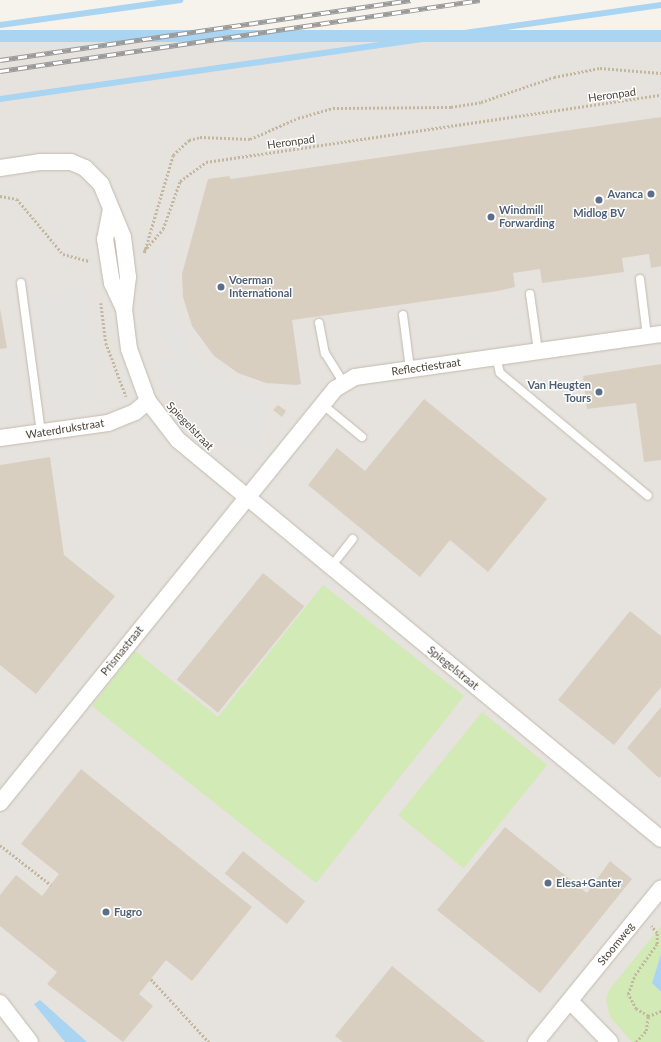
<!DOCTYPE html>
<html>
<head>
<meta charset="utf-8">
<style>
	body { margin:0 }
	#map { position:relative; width:661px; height:1042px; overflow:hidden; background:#f6f3ec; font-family:Lato,sans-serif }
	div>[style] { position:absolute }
	.industrial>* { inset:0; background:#e6e2dd; transform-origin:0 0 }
	.green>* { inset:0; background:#d2eab5; transform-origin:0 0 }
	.parking>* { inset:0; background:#e5e3e0 }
	.water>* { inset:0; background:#a9d4f2; transform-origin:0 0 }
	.stream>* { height:5.5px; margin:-2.75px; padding:0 2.75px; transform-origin:2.75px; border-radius:2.75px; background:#a9d4f2 }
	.building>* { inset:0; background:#d8cfc1; transform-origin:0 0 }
	.path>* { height:2.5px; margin-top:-1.25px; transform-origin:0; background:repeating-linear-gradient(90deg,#c4b79f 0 2px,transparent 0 4px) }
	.roads { filter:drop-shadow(0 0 1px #c2bbae) drop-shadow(0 0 1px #c2bbae) }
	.service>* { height:8px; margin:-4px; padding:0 4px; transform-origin:4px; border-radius:4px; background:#fff }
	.minor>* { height:16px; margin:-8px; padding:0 8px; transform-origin:8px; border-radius:8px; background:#fff }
	.rail>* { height:4.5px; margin-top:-2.25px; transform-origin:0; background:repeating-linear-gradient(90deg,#fff 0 9px,#9a9a9a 0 18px); box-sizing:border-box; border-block:1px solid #9a9a9a }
	.dots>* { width:11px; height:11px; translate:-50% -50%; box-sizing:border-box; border:2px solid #fff; border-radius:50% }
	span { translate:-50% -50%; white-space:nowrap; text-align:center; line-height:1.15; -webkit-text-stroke:3px #fff; paint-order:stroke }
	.street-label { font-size:11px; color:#4b4439 }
	.service-label { font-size:11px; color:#4e5e75; font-weight:700 }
	.right { translate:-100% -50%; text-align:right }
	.left { translate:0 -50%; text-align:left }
</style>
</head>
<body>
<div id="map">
	<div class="industrial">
		<i style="left:661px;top:31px;width:1011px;height:667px;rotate:90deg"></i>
	</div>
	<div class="green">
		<i style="clip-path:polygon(323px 585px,464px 696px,316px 883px,92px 706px,135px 651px,218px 717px)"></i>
		<i style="left:482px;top:712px;width:84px;height:133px;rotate:39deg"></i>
		<i style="clip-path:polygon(661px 926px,661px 954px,652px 983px,661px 992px,661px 1042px,632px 1042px,610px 1017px,606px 1000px,609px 990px)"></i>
	</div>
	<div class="parking">
		<i style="clip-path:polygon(161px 249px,171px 254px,167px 291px,185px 346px,203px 366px,227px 384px,268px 398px,261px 443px,256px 442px,254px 450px,212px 437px,174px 395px,162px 368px,177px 357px,157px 323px,153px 295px,156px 253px)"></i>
		<i style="clip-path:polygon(84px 288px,99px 396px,81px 398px,83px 414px,50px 418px,34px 295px)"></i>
		<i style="clip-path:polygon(17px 349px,27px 420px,0 424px,0 352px)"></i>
	</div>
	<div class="water">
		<i style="left:661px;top:30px;width:12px;height:668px;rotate:90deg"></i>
		<i style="clip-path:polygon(661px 954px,661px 992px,652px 983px)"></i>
		<i style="clip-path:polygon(40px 1000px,87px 1042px,65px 1042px,34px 1004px)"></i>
	</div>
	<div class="stream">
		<i style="left:0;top:25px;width:182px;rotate:-7.9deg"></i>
		<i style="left:0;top:99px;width:668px;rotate:-8.09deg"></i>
	</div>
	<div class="building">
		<i style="clip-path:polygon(661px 117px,661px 266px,651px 268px,649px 254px,622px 258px,624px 272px,542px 283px,540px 269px,513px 273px,515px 287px,498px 291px,292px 320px,301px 384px,296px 385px,266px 383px,238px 373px,214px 356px,192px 326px,183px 297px,182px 274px,208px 179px,229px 176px,231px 179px)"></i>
		<i style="clip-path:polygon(0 308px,7px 348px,0 349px)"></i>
		<i style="clip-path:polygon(661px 364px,661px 460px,644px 462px,636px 403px,587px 409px,583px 376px)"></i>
		<i style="clip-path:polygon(424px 399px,547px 499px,488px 572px,450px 540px,420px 577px,308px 485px,337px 448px,365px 471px)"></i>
		<i style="clip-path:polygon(278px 405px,286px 411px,282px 417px,273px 410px)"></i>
		<i style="clip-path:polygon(50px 457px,64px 555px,115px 596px,36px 694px,0 665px,0 465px)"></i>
		<i style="left:263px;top:573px;width:53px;height:137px;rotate:39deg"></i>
		<i style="clip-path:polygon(630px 611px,661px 636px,661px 687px,614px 745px,558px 700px)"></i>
		<i style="clip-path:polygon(661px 707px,661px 776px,659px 778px,627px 748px)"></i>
		<i style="clip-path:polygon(81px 769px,252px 907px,192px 981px,166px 960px,139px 994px,153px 1006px,123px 1042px,47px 984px,57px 972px,0 926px,0 895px,16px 875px,42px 896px,59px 874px,21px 844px)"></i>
		<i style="clip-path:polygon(505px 827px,587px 893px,610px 861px,632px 879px,540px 993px,437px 910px)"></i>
		<i style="left:243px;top:851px;width:80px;height:29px;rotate:39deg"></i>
		<i style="clip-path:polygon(392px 966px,485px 1042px,343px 1042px,335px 1036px)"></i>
	</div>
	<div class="path">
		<i style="left:0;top:196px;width:17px;rotate:10deg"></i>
		<i style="left:17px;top:199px;width:72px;rotate:50.1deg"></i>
		<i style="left:63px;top:254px;width:28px;rotate:15deg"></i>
		<i style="left:144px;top:251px;width:29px;rotate:-49deg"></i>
		<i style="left:163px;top:229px;width:51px;rotate:-70.5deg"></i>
		<i style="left:180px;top:181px;width:32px;rotate:-36deg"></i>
		<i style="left:206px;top:162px;width:460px;rotate:-8.4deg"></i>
		<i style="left:144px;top:253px;width:102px;rotate:-73.5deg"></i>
		<i style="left:173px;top:155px;width:22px;rotate:-43deg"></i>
		<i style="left:189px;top:140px;width:11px;rotate:-15deg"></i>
		<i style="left:200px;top:137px;width:50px;rotate:2.3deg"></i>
		<i style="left:250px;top:139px;width:52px;rotate:-23.6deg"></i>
		<i style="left:298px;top:118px;width:36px;rotate:-16deg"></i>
		<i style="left:333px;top:108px;width:118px;rotate:-0.5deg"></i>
		<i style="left:451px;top:107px;width:30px;rotate:-9deg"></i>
		<i style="left:481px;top:102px;width:77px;rotate:-18.9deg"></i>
		<i style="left:554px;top:77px;width:47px;rotate:-11.1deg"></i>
		<i style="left:600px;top:68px;width:61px;rotate:4.7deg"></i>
		<i style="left:101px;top:303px;width:40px;rotate:82.9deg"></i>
		<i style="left:106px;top:343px;width:57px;rotate:69.3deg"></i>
		<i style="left:0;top:845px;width:65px;rotate:38.1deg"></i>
		<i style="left:151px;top:979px;width:86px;rotate:47.4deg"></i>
		<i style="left:648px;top:1016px;width:14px;rotate:-21deg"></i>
		<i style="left:636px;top:1042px;width:15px;rotate:-48deg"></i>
		<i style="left:646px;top:1031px;width:15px;rotate:-82deg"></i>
		<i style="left:648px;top:1016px;width:14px;rotate:-150deg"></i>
		<i style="left:636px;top:1009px;width:17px;rotate:-118deg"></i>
		<i style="left:628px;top:994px;width:20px;rotate:-70deg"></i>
		<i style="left:635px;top:975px;width:38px;rotate:-55deg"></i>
		<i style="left:657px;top:944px;width:11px;rotate:-90deg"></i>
		<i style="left:657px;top:933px;width:9px;rotate:-131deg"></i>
	</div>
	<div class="roads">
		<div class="service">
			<i style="left:640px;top:279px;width:57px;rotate:83deg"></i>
			<i style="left:21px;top:283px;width:150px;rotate:82.4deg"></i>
			<i style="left:530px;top:294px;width:58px;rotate:82deg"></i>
			<i style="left:403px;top:315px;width:54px;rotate:82.6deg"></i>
			<i style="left:319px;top:323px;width:31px;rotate:79deg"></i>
			<i style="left:325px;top:353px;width:36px;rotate:58deg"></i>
			<i style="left:496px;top:357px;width:16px;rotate:76deg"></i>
			<i style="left:500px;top:373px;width:192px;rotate:39.7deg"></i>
			<i style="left:322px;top:404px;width:52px;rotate:39.5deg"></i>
			<i style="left:330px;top:568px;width:37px;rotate:-52deg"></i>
		</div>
		<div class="minor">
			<i style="left:0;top:168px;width:40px;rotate:-8.5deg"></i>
			<i style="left:40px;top:162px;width:31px"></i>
			<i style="left:71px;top:162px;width:15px;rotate:23deg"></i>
			<i style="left:85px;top:168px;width:23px;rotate:45deg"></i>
			<i style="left:101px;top:184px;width:57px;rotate:67.5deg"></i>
			<i style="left:123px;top:237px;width:40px;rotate:82.9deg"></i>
			<i style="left:128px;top:277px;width:32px;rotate:97deg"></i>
			<i style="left:111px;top:209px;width:31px;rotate:101deg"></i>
			<i style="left:105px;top:239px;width:45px;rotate:81deg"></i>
			<i style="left:112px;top:283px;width:29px;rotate:65deg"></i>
			<i style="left:124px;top:309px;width:40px;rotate:82.9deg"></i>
			<i style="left:129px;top:349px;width:55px;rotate:69.9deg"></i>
			<i style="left:148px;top:401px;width:49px;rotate:52.4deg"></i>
			<i style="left:178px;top:440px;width:626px;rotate:39.56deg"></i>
			<i style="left:0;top:438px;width:109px;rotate:-7.9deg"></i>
			<i style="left:108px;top:423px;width:29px;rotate:-22deg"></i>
			<i style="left:135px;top:412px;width:17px;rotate:-40deg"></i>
			<i style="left:0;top:803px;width:533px;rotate:-51.02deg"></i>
			<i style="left:335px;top:389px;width:23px;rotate:-31deg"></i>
			<i style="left:355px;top:377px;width:309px;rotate:-8deg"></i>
			<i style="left:570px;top:1001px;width:57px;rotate:45.7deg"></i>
			<i style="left:0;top:1003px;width:49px;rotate:52.4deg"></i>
			<i style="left:536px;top:1042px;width:198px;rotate:-50.9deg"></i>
		</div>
	</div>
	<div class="rail">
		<i style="left:0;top:60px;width:415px;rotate:-8.3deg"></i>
		<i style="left:0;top:71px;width:485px;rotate:-8.4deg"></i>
	</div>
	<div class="dots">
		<i style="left:651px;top:194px;background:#5c6f8a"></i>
		<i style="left:599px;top:200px;background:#5c6f8a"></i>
		<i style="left:491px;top:217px;background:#5c6f8a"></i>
		<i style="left:221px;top:287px;background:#5c6f8a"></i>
		<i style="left:599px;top:392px;background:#5c6f8a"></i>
		<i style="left:548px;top:883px;background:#5c6f8a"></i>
		<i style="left:106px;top:912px;background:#5c6f8a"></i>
	</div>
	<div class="street-label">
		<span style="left:612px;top:95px;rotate:-8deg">Heronpad</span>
		<span style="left:291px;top:142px;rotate:-8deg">Heronpad</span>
		<span style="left:426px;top:367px;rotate:-8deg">Reflectiestraat</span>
		<span style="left:190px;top:426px;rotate:46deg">Spiegelstraat</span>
		<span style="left:65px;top:429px;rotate:-9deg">Waterdrukstraat</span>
		<span style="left:122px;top:651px;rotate:-51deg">Prismastraat</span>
		<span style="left:453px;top:668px;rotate:39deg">Spiegelstraat</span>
		<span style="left:616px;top:944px;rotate:-51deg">Stoomweg</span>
	</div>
	<div class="service-label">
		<span class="right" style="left:643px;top:194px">Avanca</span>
		<span class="left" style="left:499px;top:217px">Windmill<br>Forwarding</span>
		<span style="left:599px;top:213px">Midlog BV</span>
		<span class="left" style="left:229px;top:287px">Voerman<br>International</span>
		<span class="right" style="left:591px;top:392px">Van Heugten<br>Tours</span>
		<span class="left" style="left:556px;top:883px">Elesa+Ganter</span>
		<span class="left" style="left:114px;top:912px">Fugro</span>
	</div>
</div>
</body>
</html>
